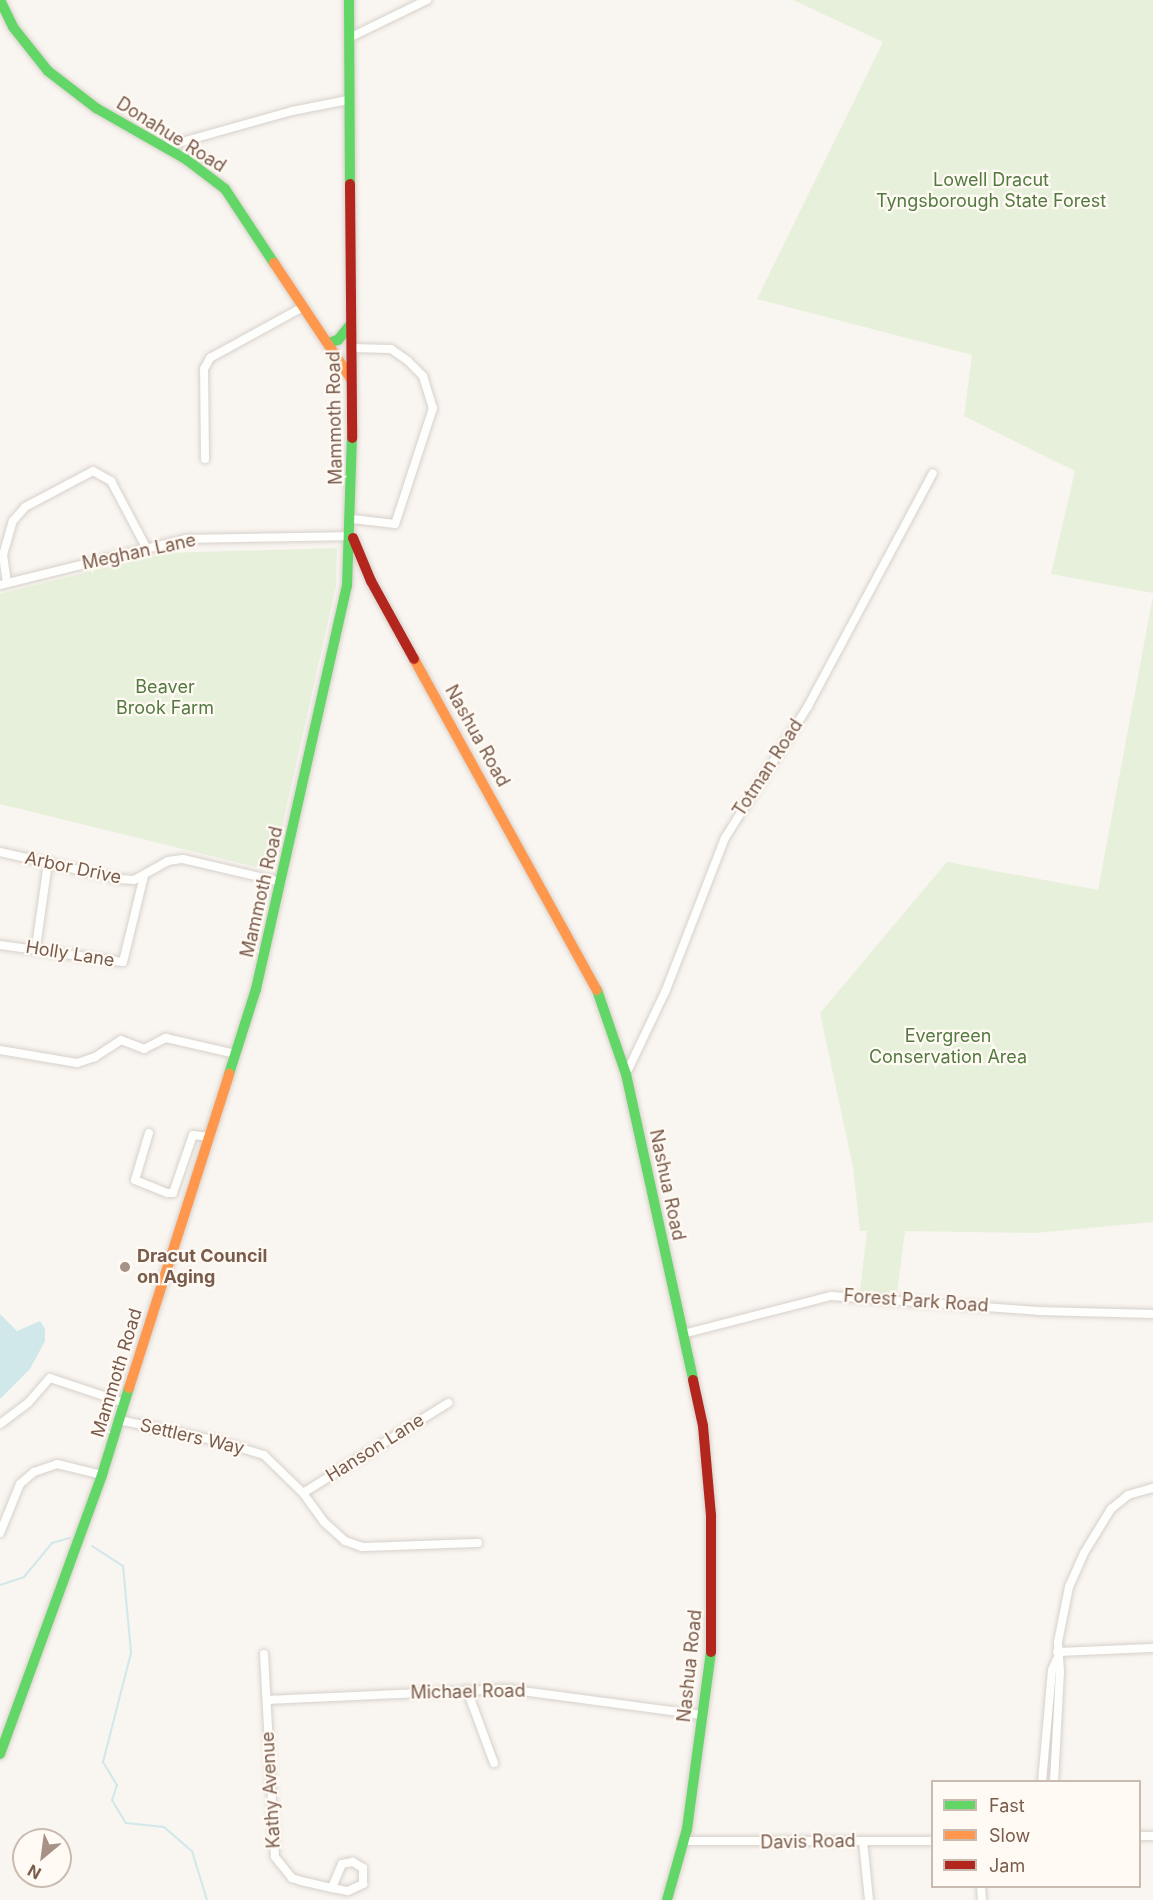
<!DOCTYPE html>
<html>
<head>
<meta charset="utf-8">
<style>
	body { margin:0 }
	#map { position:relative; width:1153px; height:1900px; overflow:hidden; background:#f9f5f0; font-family:Inter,sans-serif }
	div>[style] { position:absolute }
	.green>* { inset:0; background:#e7f0db }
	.water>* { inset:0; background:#d0e8ea }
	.stream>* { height:2px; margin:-1px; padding:0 1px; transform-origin:1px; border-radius:1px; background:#d0e8ea }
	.roads { filter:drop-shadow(0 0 2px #d7d1cb) drop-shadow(0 0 2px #d7d1cb) }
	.street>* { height:8px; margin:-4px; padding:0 4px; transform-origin:4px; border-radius:4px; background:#fefefd }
	.fast>* { height:10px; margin:-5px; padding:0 5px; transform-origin:5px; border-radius:5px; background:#63d668 }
	.slow>* { height:10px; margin:-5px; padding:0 5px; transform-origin:5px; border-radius:5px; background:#ff974d }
	.jam>* { height:10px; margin:-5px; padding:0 5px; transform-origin:5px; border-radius:5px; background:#b3261e }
	.dots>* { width:16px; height:16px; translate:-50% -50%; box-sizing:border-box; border:3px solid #fffaf3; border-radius:50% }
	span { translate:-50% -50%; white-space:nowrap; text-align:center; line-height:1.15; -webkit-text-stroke:4.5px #fffaf3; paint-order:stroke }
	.street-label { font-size:18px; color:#7a5c4d }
	.park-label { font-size:18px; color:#537a41 }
	.poi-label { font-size:18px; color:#7a5c4d; font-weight:700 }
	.left { translate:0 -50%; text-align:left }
	.legend { position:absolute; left:931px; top:1780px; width:210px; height:108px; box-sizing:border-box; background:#fffaf3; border:2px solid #cabbb1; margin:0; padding:8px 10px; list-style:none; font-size:18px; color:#7a5c4d }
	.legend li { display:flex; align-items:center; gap:12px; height:30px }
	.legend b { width:30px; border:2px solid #cabbb1 }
	.north { position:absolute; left:12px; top:1828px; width:60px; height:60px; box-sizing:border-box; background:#fffaf3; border:2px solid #cabbb1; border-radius:50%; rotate:209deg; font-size:16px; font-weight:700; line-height:24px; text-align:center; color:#7a5c4d }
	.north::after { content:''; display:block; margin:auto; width:21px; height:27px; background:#a69286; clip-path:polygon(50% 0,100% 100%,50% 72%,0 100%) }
</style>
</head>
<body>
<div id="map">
	<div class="green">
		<i style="clip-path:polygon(793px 0,1153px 0,1153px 593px,1051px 574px,1075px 471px,964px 416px,972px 355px,757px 299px,883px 42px)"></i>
		<i style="clip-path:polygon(337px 548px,336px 586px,272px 871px,0 804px,0 594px,165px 553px)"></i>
		<i style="clip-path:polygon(1153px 596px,1153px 1222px,1035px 1233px,905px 1231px,897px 1294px,860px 1291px,867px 1231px,860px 1231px,853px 1167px,820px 1013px,947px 862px,1098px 890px)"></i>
	</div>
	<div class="water">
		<i style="clip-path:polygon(0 1314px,17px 1331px,40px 1321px,45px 1329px,45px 1341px,30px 1369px,0 1399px)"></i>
	</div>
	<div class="stream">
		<i style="left:92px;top:1546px;width:37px;rotate:33deg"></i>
		<i style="left:123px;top:1566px;width:87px;rotate:84.7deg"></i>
		<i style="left:131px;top:1653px;width:113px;rotate:104.4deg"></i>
		<i style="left:103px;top:1762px;width:27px;rotate:59deg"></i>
		<i style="left:117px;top:1785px;width:16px;rotate:108deg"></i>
		<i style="left:112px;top:1800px;width:27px;rotate:59deg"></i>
		<i style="left:126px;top:1823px;width:38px;rotate:6deg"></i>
		<i style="left:164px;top:1827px;width:37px;rotate:41deg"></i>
		<i style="left:192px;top:1851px;width:51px;rotate:73deg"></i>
		<i style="left:0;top:1585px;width:25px;rotate:-18deg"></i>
		<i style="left:24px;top:1577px;width:44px;rotate:-50.5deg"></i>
		<i style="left:52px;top:1543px;width:18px;rotate:-16deg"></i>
	</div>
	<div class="roads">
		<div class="street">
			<i style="left:349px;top:38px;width:87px;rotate:-26deg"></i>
			<i style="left:164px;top:147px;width:133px;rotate:-15.7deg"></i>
			<i style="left:292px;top:111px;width:57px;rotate:-11.1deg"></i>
			<i style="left:351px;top:348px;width:40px;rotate:1.4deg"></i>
			<i style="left:391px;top:349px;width:21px;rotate:35deg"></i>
			<i style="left:408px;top:361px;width:21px;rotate:45deg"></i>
			<i style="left:423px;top:376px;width:34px;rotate:73deg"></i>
			<i style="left:433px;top:408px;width:122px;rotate:108.1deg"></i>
			<i style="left:395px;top:524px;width:43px;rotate:-173.4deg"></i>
			<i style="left:205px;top:459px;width:90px;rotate:-90.6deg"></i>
			<i style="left:204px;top:369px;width:13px;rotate:-61deg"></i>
			<i style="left:210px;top:358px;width:106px;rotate:-28.7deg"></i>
			<i style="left:7px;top:583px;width:28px;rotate:-98deg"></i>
			<i style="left:3px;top:555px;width:35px;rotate:-74deg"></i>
			<i style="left:13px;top:521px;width:18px;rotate:-49deg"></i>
			<i style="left:25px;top:507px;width:77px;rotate:-27.9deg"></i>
			<i style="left:93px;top:471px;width:21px;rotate:29deg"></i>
			<i style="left:111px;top:481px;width:75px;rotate:62.1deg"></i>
			<i style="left:0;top:585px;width:192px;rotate:-13.9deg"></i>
			<i style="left:186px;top:539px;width:166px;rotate:-1deg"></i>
			<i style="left:0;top:852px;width:122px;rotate:12.8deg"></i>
			<i style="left:119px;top:879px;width:15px;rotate:4deg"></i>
			<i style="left:134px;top:880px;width:39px;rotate:-29deg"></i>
			<i style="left:168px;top:861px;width:15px;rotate:-8deg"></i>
			<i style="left:183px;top:859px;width:101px;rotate:13.2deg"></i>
			<i style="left:0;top:945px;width:124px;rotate:7.9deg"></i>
			<i style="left:123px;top:962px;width:89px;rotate:-76.3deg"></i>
			<i style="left:36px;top:947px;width:85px;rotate:-81.9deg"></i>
			<i style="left:0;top:1050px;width:78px;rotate:9.6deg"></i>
			<i style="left:77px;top:1063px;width:19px;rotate:-18deg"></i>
			<i style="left:95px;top:1057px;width:31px;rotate:-33deg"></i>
			<i style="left:121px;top:1040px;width:25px;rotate:21deg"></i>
			<i style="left:144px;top:1049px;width:25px;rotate:-27deg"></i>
			<i style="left:166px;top:1038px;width:72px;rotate:12.9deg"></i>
			<i style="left:626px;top:1074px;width:93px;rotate:-64.5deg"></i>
			<i style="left:666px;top:990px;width:163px;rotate:-68.8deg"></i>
			<i style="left:725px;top:838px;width:156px;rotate:-57.8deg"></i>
			<i style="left:808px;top:706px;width:264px;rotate:-61.8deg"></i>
			<i style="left:149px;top:1133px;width:49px;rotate:106.6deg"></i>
			<i style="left:135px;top:1180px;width:35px;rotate:22deg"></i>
			<i style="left:168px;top:1193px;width:5px"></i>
			<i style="left:173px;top:1193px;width:61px;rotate:-71deg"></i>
			<i style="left:193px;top:1135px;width:17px;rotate:7deg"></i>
			<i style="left:683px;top:1334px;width:153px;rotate:-14.4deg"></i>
			<i style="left:831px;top:1296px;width:208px;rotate:4.1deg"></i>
			<i style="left:1038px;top:1311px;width:115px;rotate:1.5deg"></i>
			<i style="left:119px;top:1420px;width:101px;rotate:12deg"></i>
			<i style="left:218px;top:1441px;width:48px;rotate:16.9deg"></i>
			<i style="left:264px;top:1455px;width:54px;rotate:44.3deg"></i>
			<i style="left:303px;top:1493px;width:36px;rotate:54deg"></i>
			<i style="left:324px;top:1522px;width:28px;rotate:42deg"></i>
			<i style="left:345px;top:1541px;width:18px;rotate:19deg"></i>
			<i style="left:362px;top:1547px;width:116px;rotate:-2deg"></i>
			<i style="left:0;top:1424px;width:35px;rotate:-37deg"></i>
			<i style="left:28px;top:1403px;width:33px;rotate:-49deg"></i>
			<i style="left:50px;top:1378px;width:79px;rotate:18.4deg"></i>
			<i style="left:303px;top:1493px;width:171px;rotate:-31.8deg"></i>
			<i style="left:0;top:1533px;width:53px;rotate:-67.8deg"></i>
			<i style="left:20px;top:1484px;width:18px;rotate:-41deg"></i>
			<i style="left:34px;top:1472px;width:24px;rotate:-19deg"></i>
			<i style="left:57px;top:1464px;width:46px;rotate:13.7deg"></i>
			<i style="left:1057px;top:1652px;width:96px;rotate:-2.4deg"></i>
			<i style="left:264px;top:1654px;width:203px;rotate:86.9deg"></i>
			<i style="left:275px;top:1857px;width:27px;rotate:51deg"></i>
			<i style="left:292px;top:1878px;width:9px;rotate:18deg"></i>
			<i style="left:301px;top:1881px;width:32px;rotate:13deg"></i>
			<i style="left:332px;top:1888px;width:16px;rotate:11deg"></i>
			<i style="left:348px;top:1891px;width:17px;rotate:-25deg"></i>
			<i style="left:363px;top:1884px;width:16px;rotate:-90deg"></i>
			<i style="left:363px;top:1868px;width:12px;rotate:-149deg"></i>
			<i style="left:353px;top:1862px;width:11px;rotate:170deg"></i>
			<i style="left:342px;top:1864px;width:26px;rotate:113deg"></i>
			<i style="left:467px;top:1690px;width:78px;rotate:69.7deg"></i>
			<i style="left:267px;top:1700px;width:240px;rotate:-2.6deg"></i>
			<i style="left:507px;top:1689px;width:198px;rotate:7.6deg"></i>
			<i style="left:1042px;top:1782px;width:112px;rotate:-84.9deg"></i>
			<i style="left:1052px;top:1670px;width:12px;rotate:-66deg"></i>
			<i style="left:1054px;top:1782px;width:110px;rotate:-86.9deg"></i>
			<i style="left:1060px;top:1672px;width:30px;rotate:-94deg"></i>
			<i style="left:1058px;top:1642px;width:56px;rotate:-78.7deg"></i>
			<i style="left:1069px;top:1587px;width:37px;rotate:-66deg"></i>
			<i style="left:1084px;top:1553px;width:52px;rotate:-58.5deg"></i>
			<i style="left:1111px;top:1509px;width:22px;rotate:-39deg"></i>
			<i style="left:1128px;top:1495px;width:26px;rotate:-16deg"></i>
			<i style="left:1140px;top:1836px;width:13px"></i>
			<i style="left:683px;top:1841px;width:249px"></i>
			<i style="left:863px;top:1841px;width:59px;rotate:84.2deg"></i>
			<i style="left:981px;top:1886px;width:14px;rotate:86deg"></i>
		</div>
		<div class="fast">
			<i style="left:0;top:0;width:30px;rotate:64deg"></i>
			<i style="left:13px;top:27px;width:56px;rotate:51.5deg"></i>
			<i style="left:48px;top:71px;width:61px;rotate:37.6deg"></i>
			<i style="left:96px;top:108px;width:105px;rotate:29.7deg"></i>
			<i style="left:187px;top:160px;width:48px;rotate:37.3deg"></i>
			<i style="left:225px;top:189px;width:89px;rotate:56.5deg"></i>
			<i style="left:349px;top:0;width:184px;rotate:89.7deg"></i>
			<i style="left:328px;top:343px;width:10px;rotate:-17deg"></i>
			<i style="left:338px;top:340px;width:19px;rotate:-51deg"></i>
			<i style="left:597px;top:990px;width:89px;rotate:71deg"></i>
			<i style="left:626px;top:1074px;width:313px;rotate:77.6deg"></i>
			<i style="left:229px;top:1074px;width:89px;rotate:-72.4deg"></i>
			<i style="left:256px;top:989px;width:413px;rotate:-77.3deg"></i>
			<i style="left:347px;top:586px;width:148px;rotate:-88.1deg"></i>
			<i style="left:0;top:1754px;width:297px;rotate:-69.9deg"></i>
			<i style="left:102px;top:1475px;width:91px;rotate:-72.8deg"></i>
			<i style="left:667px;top:1900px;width:74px;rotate:-74.3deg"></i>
			<i style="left:687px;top:1829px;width:179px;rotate:-82.3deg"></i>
		</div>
		<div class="slow">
			<i style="left:274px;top:263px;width:139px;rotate:56.4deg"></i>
			<i style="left:414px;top:659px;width:378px;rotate:61.1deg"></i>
			<i style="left:129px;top:1388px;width:330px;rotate:-72.3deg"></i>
		</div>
		<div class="jam">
			<i style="left:350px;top:184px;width:254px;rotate:89.5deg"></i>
			<i style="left:353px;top:538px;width:47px;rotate:67.3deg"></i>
			<i style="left:371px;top:581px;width:89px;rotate:61.1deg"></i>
			<i style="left:693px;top:1380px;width:47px;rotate:77.7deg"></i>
			<i style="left:703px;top:1426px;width:89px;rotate:84.9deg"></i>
			<i style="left:711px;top:1515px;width:137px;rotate:90deg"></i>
		</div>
	</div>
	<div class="dots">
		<i style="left:125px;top:1267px;background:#a69286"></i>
	</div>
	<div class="street-label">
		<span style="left:171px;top:135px;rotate:32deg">Donahue Road</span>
		<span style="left:335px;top:418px;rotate:-91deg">Mammoth Road</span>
		<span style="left:139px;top:552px;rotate:-12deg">Meghan Lane</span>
		<span style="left:477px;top:736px;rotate:61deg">Nashua Road</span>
		<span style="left:768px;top:768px;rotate:-57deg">Totman Road</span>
		<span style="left:73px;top:868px;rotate:12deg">Arbor Drive</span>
		<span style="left:262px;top:892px;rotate:-77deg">Mammoth Road</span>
		<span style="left:70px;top:954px;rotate:9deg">Holly Lane</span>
		<span style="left:667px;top:1185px;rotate:78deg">Nashua Road</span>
		<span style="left:916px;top:1301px;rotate:4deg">Forest Park Road</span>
		<span style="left:117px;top:1373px;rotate:-73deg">Mammoth Road</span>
		<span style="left:192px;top:1437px;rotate:13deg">Settlers Way</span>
		<span style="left:375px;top:1448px;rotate:-32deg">Hanson Lane</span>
		<span style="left:690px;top:1666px;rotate:-84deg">Nashua Road</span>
		<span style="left:468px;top:1692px;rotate:-1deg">Michael Road</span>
		<span style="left:271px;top:1790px;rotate:-93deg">Kathy Avenue</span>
		<span style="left:808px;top:1842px;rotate:-1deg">Davis Road</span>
	</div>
	<div class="park-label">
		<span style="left:991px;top:191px">Lowell Dracut<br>Tyngsborough State Forest</span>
		<span style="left:165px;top:698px">Beaver<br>Brook Farm</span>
		<span style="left:948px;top:1047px">Evergreen<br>Conservation Area</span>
	</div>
	<div class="poi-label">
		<span class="left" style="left:137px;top:1267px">Dracut Council<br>on Aging</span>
	</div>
	<ul class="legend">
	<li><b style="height:8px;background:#63d668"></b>Fast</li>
	<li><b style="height:8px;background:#ff974d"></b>Slow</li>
	<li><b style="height:8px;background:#b3261e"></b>Jam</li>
	</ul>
	<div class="north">N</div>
</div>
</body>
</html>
